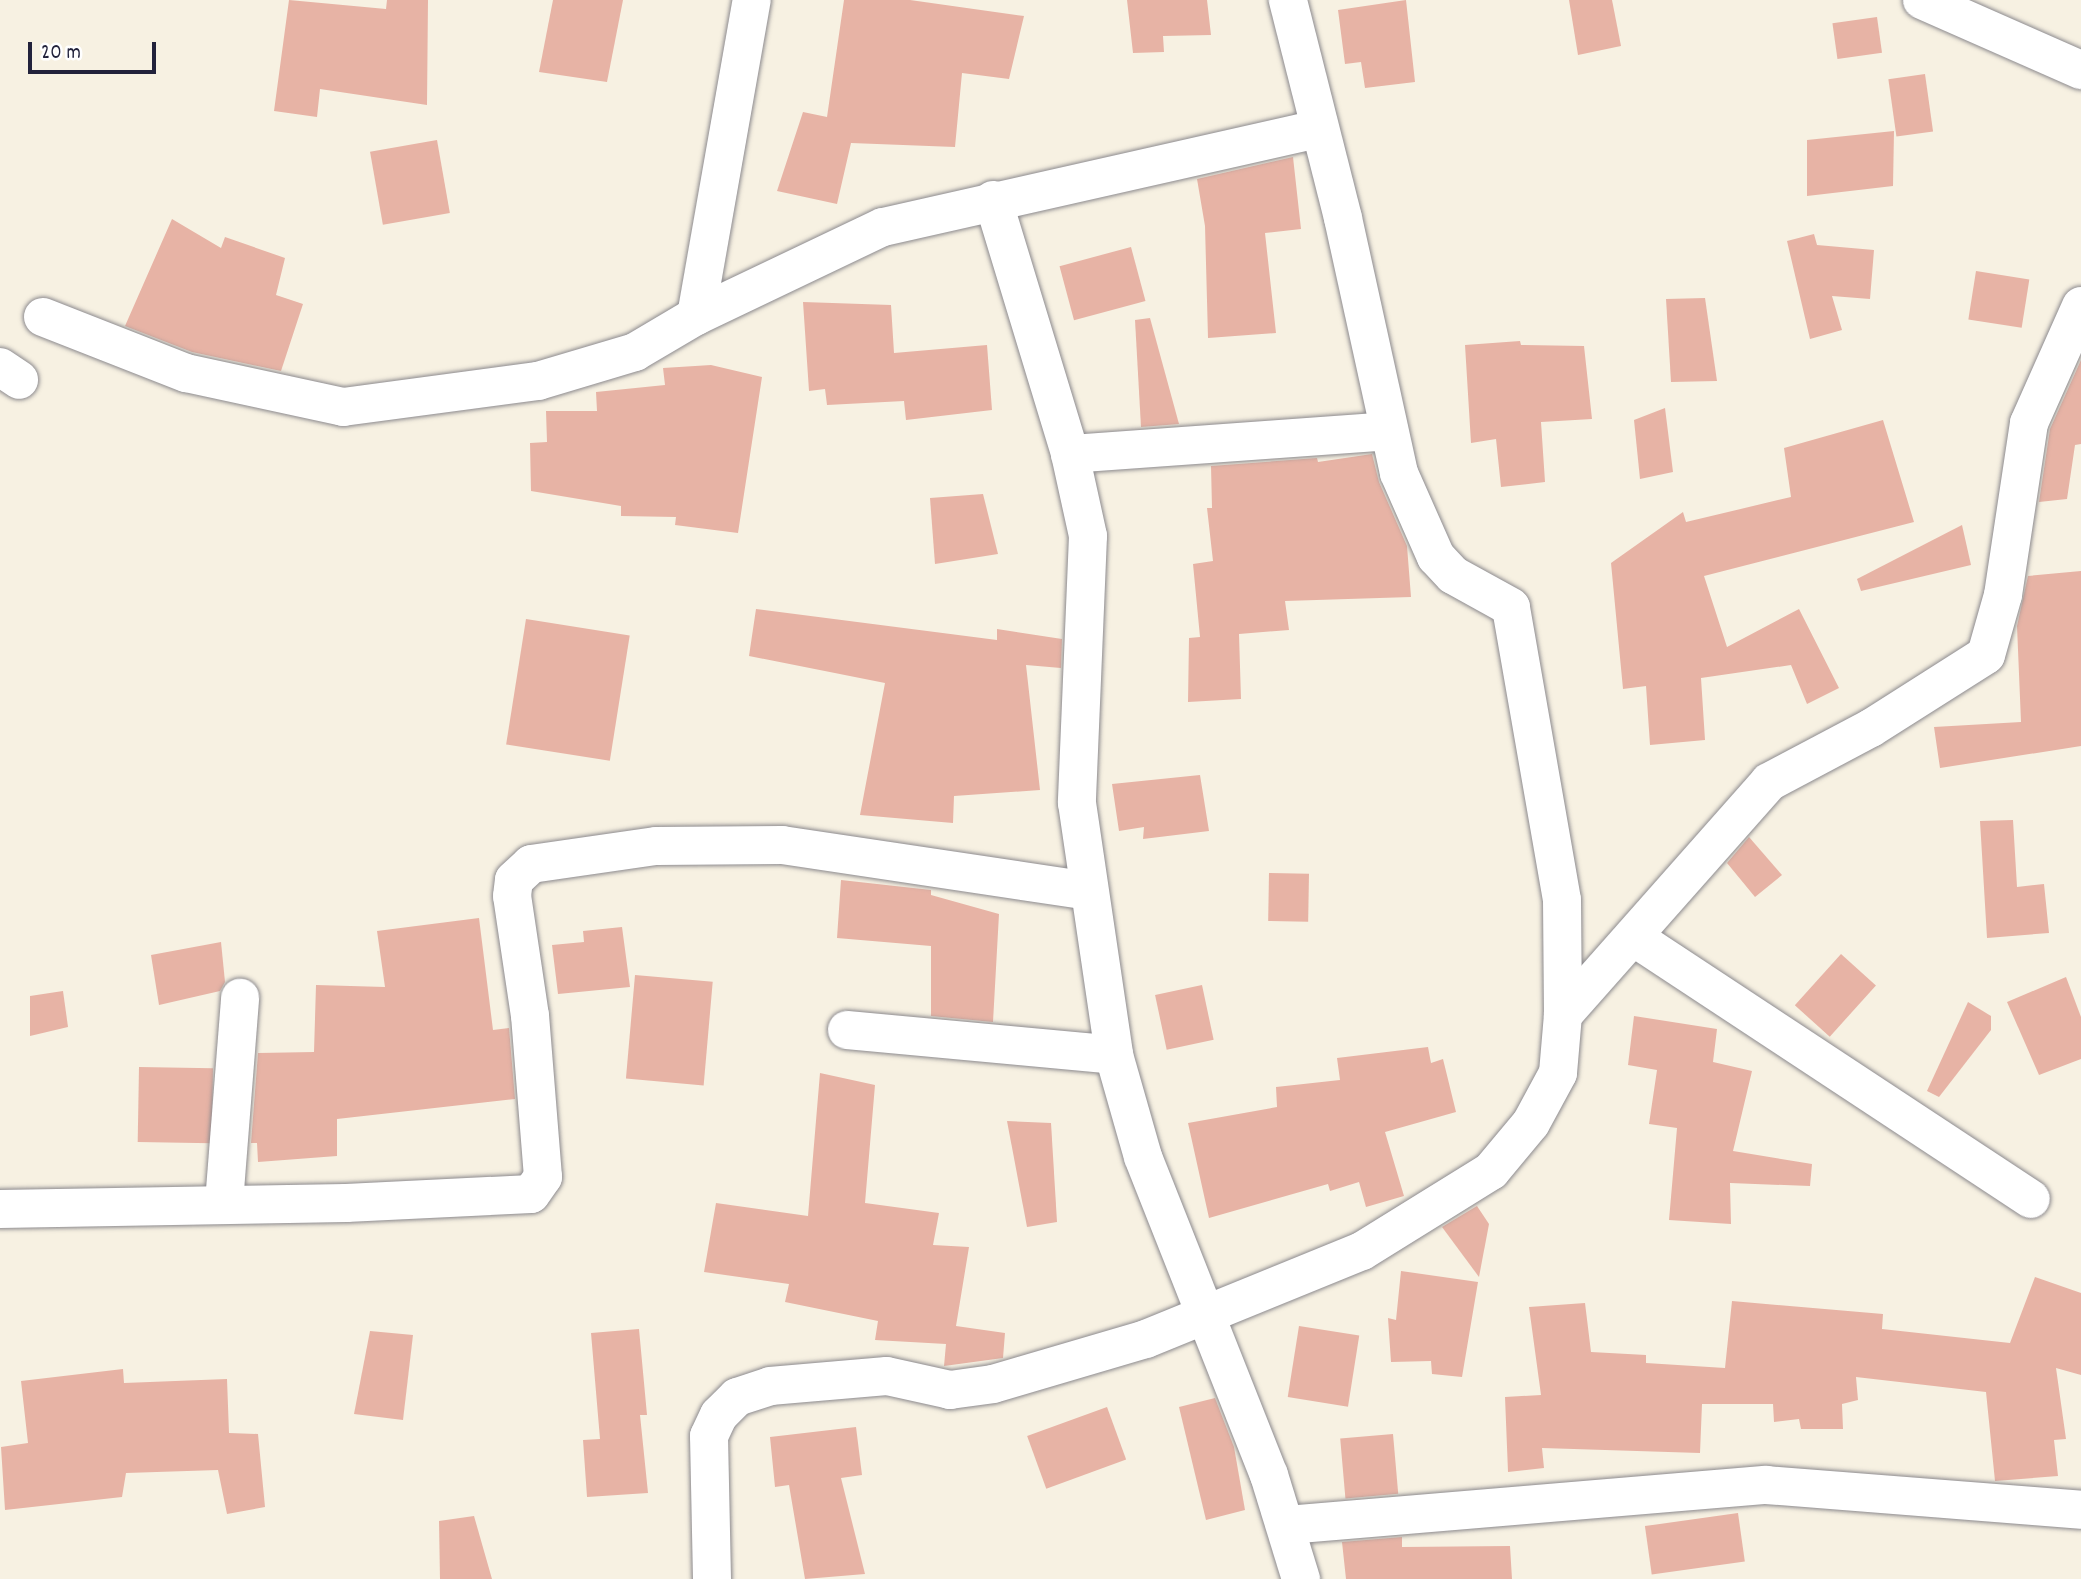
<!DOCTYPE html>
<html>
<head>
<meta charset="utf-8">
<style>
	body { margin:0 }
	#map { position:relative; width:2081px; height:1579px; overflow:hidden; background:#f7f1e2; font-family:Dekko,sans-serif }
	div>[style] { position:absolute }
	.building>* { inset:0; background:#e7b3a5; transform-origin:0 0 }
	.roads { filter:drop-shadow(0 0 2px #8c8a8e) drop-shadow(0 0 2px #8c8a8e) }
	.minor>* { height:38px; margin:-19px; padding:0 19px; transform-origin:19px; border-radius:19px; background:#fff }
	span { translate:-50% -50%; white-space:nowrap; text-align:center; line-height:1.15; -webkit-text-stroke:5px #fff; paint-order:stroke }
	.scale { position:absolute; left:28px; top:42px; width:128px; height:32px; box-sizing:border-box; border:4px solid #22223b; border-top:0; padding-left:9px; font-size:21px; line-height:24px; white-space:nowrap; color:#22223b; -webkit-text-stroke:5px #fff; paint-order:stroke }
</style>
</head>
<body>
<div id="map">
	<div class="building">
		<i style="clip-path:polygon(289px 0,386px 9px,387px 0,428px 0,427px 105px,320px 89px,317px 117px,274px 111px)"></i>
		<i style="clip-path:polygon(553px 0,623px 0,607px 82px,539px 72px)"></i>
		<i style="clip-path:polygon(844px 0,910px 0,1024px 16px,1009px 79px,962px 73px,955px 147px,851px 143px,837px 204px,777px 191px,803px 112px,827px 117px)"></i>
		<i style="clip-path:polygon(1127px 0,1207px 0,1211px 35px,1163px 36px,1164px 52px,1133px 53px)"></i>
		<i style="clip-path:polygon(1406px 0,1415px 82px,1365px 88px,1361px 62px,1345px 64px,1338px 10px)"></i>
		<i style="clip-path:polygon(1569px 0,1612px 0,1621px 46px,1578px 55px)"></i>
		<i style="left:1877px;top:17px;width:36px;height:45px;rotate:82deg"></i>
		<i style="left:1925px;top:74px;width:58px;height:37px;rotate:82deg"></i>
		<i style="clip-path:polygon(1894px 131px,1893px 186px,1807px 196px,1807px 140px)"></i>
		<i style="left:437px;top:140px;width:74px;height:68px;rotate:80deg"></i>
		<i style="clip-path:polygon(1293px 157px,1301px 229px,1265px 233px,1276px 333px,1208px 338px,1205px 226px,1197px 179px)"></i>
		<i style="clip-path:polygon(172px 219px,221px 248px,225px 237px,285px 258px,276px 295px,303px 304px,281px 371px,192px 352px,125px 326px)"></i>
		<i style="clip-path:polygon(1814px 234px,1817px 245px,1874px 250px,1870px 299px,1832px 296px,1842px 330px,1810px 339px,1787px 241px)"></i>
		<i style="left:1131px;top:247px;width:56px;height:74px;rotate:75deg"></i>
		<i style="left:1976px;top:271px;width:54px;height:49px;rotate:9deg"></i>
		<i style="clip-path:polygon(1705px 298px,1717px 381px,1671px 382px,1666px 299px)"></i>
		<i style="clip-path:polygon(803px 302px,891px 305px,894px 353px,987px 345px,992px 410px,906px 420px,904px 401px,827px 405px,825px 389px,809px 391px)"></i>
		<i style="clip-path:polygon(1150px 318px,1179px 424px,1141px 427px,1135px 320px)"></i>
		<i style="clip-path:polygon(1520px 341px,1521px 345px,1584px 346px,1592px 419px,1541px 422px,1545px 482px,1501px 487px,1496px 439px,1471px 443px,1465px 345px)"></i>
		<i style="clip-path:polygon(2081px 360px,2081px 444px,2075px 445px,2067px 499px,2039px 502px,2050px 429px)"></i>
		<i style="clip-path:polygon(711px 365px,762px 377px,738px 533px,675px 525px,676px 517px,621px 516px,621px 506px,531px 491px,530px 443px,547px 442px,546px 411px,597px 411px,596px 392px,665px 385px,663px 368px)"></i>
		<i style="clip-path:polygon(1665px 408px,1673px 472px,1640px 479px,1634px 420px)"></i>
		<i style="clip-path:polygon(1883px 420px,1914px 522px,1704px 576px,1727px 647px,1799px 609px,1839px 688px,1807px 704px,1791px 665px,1701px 678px,1705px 740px,1650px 745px,1646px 686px,1623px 689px,1611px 563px,1683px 512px,1686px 522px,1791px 497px,1784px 448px)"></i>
		<i style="clip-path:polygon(1372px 454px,1379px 482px,1407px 546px,1411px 597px,1285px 601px,1289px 630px,1239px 634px,1241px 699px,1188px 702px,1189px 638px,1200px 637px,1193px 564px,1213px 561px,1207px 508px,1212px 508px,1211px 466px,1317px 458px,1318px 462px)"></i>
		<i style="clip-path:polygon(983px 494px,998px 554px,935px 564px,930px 498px)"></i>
		<i style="clip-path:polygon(1962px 525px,1971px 565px,1861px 591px,1857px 579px)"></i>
		<i style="clip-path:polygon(2081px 571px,2081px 746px,1940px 768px,1934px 727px,2021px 722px,2017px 626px,2028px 576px)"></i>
		<i style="clip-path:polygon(756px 609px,997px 640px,997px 629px,1062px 639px,1061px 668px,1026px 665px,1040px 790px,954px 796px,953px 823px,860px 815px,885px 683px,749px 656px)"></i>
		<i style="left:526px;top:619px;width:105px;height:127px;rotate:9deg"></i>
		<i style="clip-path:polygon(1200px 775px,1209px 831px,1143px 839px,1144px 827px,1119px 831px,1112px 784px)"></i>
		<i style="clip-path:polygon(2013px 820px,2017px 887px,2044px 884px,2049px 933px,1987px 938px,1980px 821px)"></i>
		<i style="clip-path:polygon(1749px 837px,1782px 875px,1755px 897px,1727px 863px)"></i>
		<i style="left:1269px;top:873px;width:40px;height:48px;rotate:1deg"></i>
		<i style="clip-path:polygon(841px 880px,931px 890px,931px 895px,999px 914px,993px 1022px,931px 1016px,931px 946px,837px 938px)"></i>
		<i style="clip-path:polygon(479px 918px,493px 1030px,509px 1028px,515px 1099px,337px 1119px,337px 1156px,258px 1162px,257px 1143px,251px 1143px,258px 1053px,314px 1052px,316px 985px,385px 987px,377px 931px)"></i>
		<i style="clip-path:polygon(622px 927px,630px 987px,558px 994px,552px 945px,584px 942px,583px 931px)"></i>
		<i style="clip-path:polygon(221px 942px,225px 982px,220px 991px,159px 1005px,151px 955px)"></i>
		<i style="left:1841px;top:954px;width:47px;height:69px;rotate:42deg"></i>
		<i style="left:635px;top:975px;width:78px;height:104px;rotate:5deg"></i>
		<i style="clip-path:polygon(2066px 977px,2081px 1017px,2081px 1059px,2039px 1075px,2007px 1002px)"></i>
		<i style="left:1202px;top:985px;width:56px;height:48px;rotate:78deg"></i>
		<i style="clip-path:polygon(63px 991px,68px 1027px,30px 1036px,30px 996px)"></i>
		<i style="clip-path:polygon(1968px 1002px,1991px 1016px,1991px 1030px,1939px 1097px,1927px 1091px)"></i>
		<i style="clip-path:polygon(1634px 1016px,1717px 1029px,1713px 1062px,1752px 1071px,1733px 1151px,1812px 1164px,1810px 1186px,1730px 1183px,1731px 1224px,1669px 1220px,1677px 1128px,1649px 1124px,1657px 1070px,1628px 1065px)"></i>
		<i style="clip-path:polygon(1428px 1047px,1431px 1063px,1443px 1059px,1456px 1112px,1385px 1132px,1404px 1196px,1366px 1207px,1359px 1182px,1330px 1191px,1328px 1184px,1209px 1218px,1188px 1123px,1277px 1107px,1276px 1087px,1340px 1080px,1337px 1058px)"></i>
		<i style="left:139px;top:1067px;width:74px;height:75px;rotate:1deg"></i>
		<i style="clip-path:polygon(820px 1073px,875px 1085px,865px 1203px,939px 1213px,933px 1245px,969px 1247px,956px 1326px,1005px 1333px,1003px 1358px,944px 1366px,946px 1344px,875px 1340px,878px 1321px,785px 1302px,789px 1284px,704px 1272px,716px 1203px,808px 1216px)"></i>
		<i style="clip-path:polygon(1007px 1121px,1051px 1123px,1057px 1222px,1027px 1227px)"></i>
		<i style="clip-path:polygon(1477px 1206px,1489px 1224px,1479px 1277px,1442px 1227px)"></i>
		<i style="clip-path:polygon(1401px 1271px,1478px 1282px,1462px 1377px,1432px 1374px,1431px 1361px,1391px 1362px,1388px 1318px,1396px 1320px)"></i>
		<i style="clip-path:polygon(2035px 1277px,2081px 1293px,2081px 1375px,2056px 1368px,2066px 1439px,2054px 1440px,2058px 1476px,1995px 1481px,1986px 1392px,1856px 1377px,1858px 1400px,1842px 1404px,1843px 1429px,1801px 1429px,1799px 1419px,1774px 1422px,1773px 1404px,1702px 1404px,1700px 1453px,1542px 1448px,1544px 1468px,1508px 1472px,1505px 1397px,1541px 1395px,1529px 1307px,1585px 1303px,1591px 1352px,1646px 1355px,1646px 1363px,1725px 1368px,1732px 1301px,1883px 1314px,1882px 1329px,2010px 1343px)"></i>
		<i style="left:1299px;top:1326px;width:61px;height:72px;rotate:9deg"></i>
		<i style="clip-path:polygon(639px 1329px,647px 1415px,640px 1415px,648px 1493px,587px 1497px,583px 1440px,600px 1439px,591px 1333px)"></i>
		<i style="clip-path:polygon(370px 1331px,413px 1335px,403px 1420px,354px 1414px)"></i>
		<i style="clip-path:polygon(123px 1369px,124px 1383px,227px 1379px,229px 1433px,258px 1434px,265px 1507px,227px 1514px,218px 1470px,126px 1473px,122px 1497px,5px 1510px,1px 1447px,28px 1443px,21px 1381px)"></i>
		<i style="clip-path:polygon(1215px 1398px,1234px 1447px,1245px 1510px,1206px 1520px,1179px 1407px)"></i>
		<i style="left:1107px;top:1407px;width:56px;height:85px;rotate:70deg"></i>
		<i style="clip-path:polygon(856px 1427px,862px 1475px,841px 1478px,865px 1574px,805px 1579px,789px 1485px,775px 1487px,770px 1437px)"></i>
		<i style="left:1393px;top:1434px;width:60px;height:53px;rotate:85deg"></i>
		<i style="left:1738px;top:1513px;width:49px;height:94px;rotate:82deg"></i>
		<i style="clip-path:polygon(474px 1516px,492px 1579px,440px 1579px,439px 1521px)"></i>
		<i style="clip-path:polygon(1402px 1537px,1402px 1547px,1510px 1546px,1512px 1579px,1346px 1579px,1342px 1542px)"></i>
	</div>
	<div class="roads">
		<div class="minor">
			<i style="left:1922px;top:0;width:174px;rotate:23.8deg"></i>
			<i style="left:993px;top:200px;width:265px;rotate:73.1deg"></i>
			<i style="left:1070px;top:454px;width:84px;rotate:77.6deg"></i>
			<i style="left:1088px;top:536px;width:267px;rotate:92.4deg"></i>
			<i style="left:1077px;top:803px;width:255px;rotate:81.6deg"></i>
			<i style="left:1114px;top:1055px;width:106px;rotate:74.1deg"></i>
			<i style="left:1143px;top:1157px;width:342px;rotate:68.4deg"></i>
			<i style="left:1269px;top:1475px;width:109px;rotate:72.9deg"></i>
			<i style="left:696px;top:316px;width:321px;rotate:-80deg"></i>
			<i style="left:43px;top:317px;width:154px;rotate:21.4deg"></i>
			<i style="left:186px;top:373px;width:161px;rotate:12.2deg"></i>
			<i style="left:343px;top:407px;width:197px;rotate:-7.6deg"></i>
			<i style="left:538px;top:381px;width:101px;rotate:-16.6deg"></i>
			<i style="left:635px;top:352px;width:71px;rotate:-30.5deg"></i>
			<i style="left:696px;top:316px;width:207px;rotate:-25.5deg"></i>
			<i style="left:883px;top:227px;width:447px;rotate:-12.7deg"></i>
			<i style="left:0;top:367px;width:23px;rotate:34deg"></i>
			<i style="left:1070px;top:454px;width:320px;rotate:-4.1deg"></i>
			<i style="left:1635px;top:938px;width:474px;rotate:33.4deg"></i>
			<i style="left:1563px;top:1015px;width:311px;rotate:-48.5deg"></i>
			<i style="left:1769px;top:782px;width:115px;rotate:-27.9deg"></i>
			<i style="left:1871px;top:728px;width:136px;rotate:-32.4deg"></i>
			<i style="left:1986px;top:655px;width:62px;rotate:-74.2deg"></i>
			<i style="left:2003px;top:595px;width:174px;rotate:-81.4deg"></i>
			<i style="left:2029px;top:423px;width:128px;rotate:-66deg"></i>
			<i style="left:847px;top:1030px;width:268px;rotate:5.3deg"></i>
			<i style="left:224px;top:1203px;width:206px;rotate:-85.5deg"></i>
			<i style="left:0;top:1209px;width:346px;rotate:-1deg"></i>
			<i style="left:346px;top:1203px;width:185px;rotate:-2.8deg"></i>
			<i style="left:531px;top:1194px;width:21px;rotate:-55deg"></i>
			<i style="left:543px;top:1177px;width:162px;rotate:-94.6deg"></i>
			<i style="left:530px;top:1016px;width:121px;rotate:-98.5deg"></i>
			<i style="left:512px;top:896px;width:16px;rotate:-83deg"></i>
			<i style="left:514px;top:880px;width:23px;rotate:-43deg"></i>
			<i style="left:531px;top:864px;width:126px;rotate:-8.2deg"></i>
			<i style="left:656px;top:846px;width:126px;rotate:-0.5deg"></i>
			<i style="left:782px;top:845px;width:309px;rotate:8.5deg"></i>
			<i style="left:1287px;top:1525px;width:481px;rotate:-4.8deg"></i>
			<i style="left:1766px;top:1485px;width:316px;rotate:4.5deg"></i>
			<i style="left:712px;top:1579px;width:143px;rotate:-91.2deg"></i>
			<i style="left:709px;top:1436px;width:23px;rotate:-65deg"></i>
			<i style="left:719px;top:1415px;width:25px;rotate:-45deg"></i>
			<i style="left:737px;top:1397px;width:35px;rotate:-18deg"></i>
			<i style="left:770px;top:1386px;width:117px;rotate:-4.9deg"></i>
			<i style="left:887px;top:1376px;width:65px;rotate:12.5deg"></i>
			<i style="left:950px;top:1390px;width:43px;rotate:-7.9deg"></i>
			<i style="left:993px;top:1384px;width:159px;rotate:-16.4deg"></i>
			<i style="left:1146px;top:1339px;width:233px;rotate:-22.2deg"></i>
			<i style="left:1362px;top:1251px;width:152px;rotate:-31.8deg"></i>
			<i style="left:1491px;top:1171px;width:62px;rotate:-50.2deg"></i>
			<i style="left:1531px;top:1123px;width:57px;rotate:-61.6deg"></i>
			<i style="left:1558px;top:1073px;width:58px;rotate:-85.1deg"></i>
			<i style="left:1563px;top:1015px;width:115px;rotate:-90.5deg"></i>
			<i style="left:1562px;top:900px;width:297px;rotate:-99.9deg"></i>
			<i style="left:1511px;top:607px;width:66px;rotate:-151.1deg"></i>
			<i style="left:1453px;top:575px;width:25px;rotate:-133deg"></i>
			<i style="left:1436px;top:557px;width:92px;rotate:-113.8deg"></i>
			<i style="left:1399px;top:473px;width:261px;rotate:-102.4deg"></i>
			<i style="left:1343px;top:218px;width:225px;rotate:-104.2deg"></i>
		</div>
	</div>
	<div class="scale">20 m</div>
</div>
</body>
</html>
